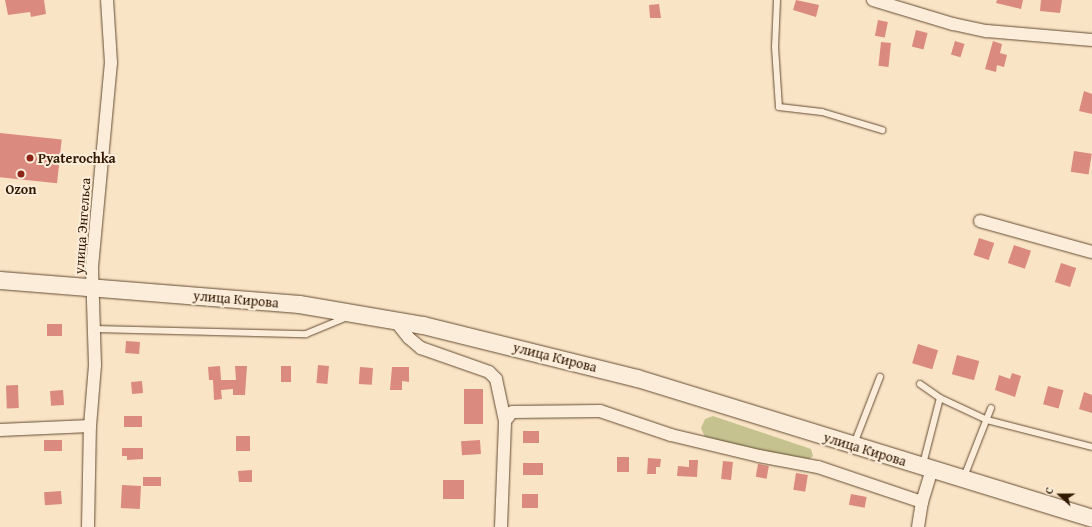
<!DOCTYPE html>
<html>
<head>
<meta charset="utf-8">
<style>
	body { margin:0 }
	#map { position:relative; width:1092px; height:527px; overflow:hidden; background:#fae4c6; font-family:"Gentium Book Plus",serif }
	div>[style] { position:absolute }
	.green>* { inset:0; background:#c5c290 }
	.building>* { inset:0; background:#da8a7f; transform-origin:0 0 }
	.roads { filter:drop-shadow(0 0 1px #634b32) drop-shadow(0 0 1px #634b32) }
	.service>* { height:6px; margin:-3px; padding:0 3px; transform-origin:3px; border-radius:3px; background:#fcedda }
	.minor>* { height:12px; margin:-6px; padding:0 6px; transform-origin:6px; border-radius:6px; background:#fcedda }
	.secondary>* { height:17px; margin:-8.5px; padding:0 8.5px; transform-origin:8.5px; border-radius:8.5px; background:#fcedda }
	.dots>* { width:11px; height:11px; translate:-50% -50%; box-sizing:border-box; border:2px solid #fcedda; border-radius:50% }
	span { translate:-50% -50%; white-space:nowrap; text-align:center; line-height:1.15; -webkit-text-stroke:4px #fcedda; paint-order:stroke }
	.poi-label { font-size:14px; color:#311800; font-weight:700 }
	.left { translate:0 -50%; text-align:left }
	.street-label { font-size:14px; color:#311800 }
	.north { position:absolute; left:1040px; top:475px; width:40px; height:40px; -webkit-text-stroke:3px #fcedda; paint-order:stroke; rotate:291deg; font-size:11px; font-weight:700; line-height:16px; text-align:center; color:#311800 }
	.north::after { content:''; display:block; margin:auto; width:14px; height:18px; background:#311800; clip-path:polygon(50% 0,100% 100%,50% 72%,0 100%) }
</style>
</head>
<body>
<div id="map">
	<div class="green">
		<i style="clip-path:polygon(713px 416px,811px 449px,813px 456px,808px 460px,761px 452px,705px 437px,701px 428px,705px 419px)"></i>
	</div>
	<div class="building">
		<i style="clip-path:polygon(5px 0,44px 0,46px 14px,31px 17px,30px 12px,8px 15px)"></i>
		<i style="clip-path:polygon(796px 0,819px 5px,816px 17px,793px 10px)"></i>
		<i style="clip-path:polygon(997px 0,1023px 0,1021px 9px,996px 3px)"></i>
		<i style="clip-path:polygon(1041px 0,1062px 0,1060px 13px,1040px 11px)"></i>
		<i style="clip-path:polygon(659px 4px,661px 18px,650px 18px,649px 5px)"></i>
		<i style="left:878px;top:20px;width:10px;height:16px;rotate:11deg"></i>
		<i style="left:916px;top:30px;width:12px;height:17px;rotate:14deg"></i>
		<i style="left:955px;top:41px;width:10px;height:14px;rotate:17deg"></i>
		<i style="clip-path:polygon(993px 41px,1002px 44px,1000px 53px,1007px 55px,1004px 67px,997px 65px,996px 72px,985px 69px)"></i>
		<i style="left:881px;top:42px;width:10px;height:24px;rotate:6deg"></i>
		<i style="clip-path:polygon(1084px 91px,1092px 94px,1092px 114px,1079px 111px)"></i>
		<i style="left:0;top:133px;width:62px;height:44px;rotate:6deg"></i>
		<i style="left:1074px;top:151px;width:18px;height:21px;rotate:9deg"></i>
		<i style="left:979px;top:238px;width:16px;height:18px;rotate:18deg"></i>
		<i style="left:1014px;top:245px;width:18px;height:19px;rotate:19deg"></i>
		<i style="left:1061px;top:263px;width:16px;height:20px;rotate:18deg"></i>
		<i style="left:47px;top:324px;width:15px;height:12px"></i>
		<i style="left:126px;top:341px;width:14px;height:12px;rotate:4deg"></i>
		<i style="left:918px;top:344px;width:21px;height:20px;rotate:17deg"></i>
		<i style="left:957px;top:355px;width:23px;height:20px;rotate:15deg"></i>
		<i style="left:318px;top:365px;width:11px;height:18px;rotate:5deg"></i>
		<i style="clip-path:polygon(220px 366px,221px 380px,236px 380px,235px 366px,247px 366px,245px 395px,233px 395px,233px 389px,221px 390px,222px 399px,214px 400px,213px 380px,209px 380px,208px 367px)"></i>
		<i style="left:281px;top:366px;width:10px;height:16px"></i>
		<i style="left:360px;top:367px;width:13px;height:17px;rotate:4deg"></i>
		<i style="clip-path:polygon(392px 367px,409px 367px,409px 382px,402px 381px,402px 390px,390px 390px)"></i>
		<i style="clip-path:polygon(1012px 373px,1021px 376px,1015px 397px,995px 390px,999px 375px,1010px 379px)"></i>
		<i style="left:142px;top:381px;width:12px;height:11px;rotate:85deg"></i>
		<i style="left:18px;top:385px;width:23px;height:12px;rotate:88deg"></i>
		<i style="left:1048px;top:386px;width:16px;height:19px;rotate:15deg"></i>
		<i style="left:464px;top:389px;width:19px;height:35px"></i>
		<i style="left:63px;top:390px;width:15px;height:13px;rotate:86deg"></i>
		<i style="clip-path:polygon(1084px 392px,1092px 395px,1092px 413px,1079px 409px)"></i>
		<i style="left:124px;top:416px;width:18px;height:11px"></i>
		<i style="left:523px;top:431px;width:16px;height:12px"></i>
		<i style="left:236px;top:436px;width:14px;height:15px"></i>
		<i style="left:44px;top:440px;width:18px;height:11px"></i>
		<i style="left:480px;top:440px;width:14px;height:19px;rotate:86deg"></i>
		<i style="clip-path:polygon(122px 448px,143px 448px,143px 459px,127px 460px,127px 456px,122px 456px)"></i>
		<i style="left:617px;top:457px;width:12px;height:15px"></i>
		<i style="clip-path:polygon(648px 458px,661px 459px,660px 467px,656px 467px,656px 474px,647px 474px)"></i>
		<i style="clip-path:polygon(689px 460px,698px 460px,697px 477px,677px 476px,678px 466px,689px 467px)"></i>
		<i style="left:723px;top:461px;width:10px;height:18px;rotate:6deg"></i>
		<i style="left:523px;top:463px;width:20px;height:12px"></i>
		<i style="left:758px;top:464px;width:11px;height:13px;rotate:10deg"></i>
		<i style="clip-path:polygon(252px 470px,252px 482px,239px 482px,238px 471px)"></i>
		<i style="left:796px;top:473px;width:12px;height:17px;rotate:9deg"></i>
		<i style="left:143px;top:477px;width:18px;height:9px"></i>
		<i style="left:464px;top:480px;width:19px;height:21px;rotate:90deg"></i>
		<i style="left:122px;top:485px;width:19px;height:23px;rotate:3deg"></i>
		<i style="left:61px;top:491px;width:13px;height:17px;rotate:86deg"></i>
		<i style="left:522px;top:494px;width:16px;height:14px"></i>
		<i style="left:851px;top:494px;width:16px;height:11px;rotate:11deg"></i>
	</div>
	<div class="roads">
		<div class="service">
			<i style="left:777px;top:0;width:47px;rotate:92.4deg"></i>
			<i style="left:775px;top:47px;width:60px;rotate:86.2deg"></i>
			<i style="left:779px;top:107px;width:43px;rotate:6.6deg"></i>
			<i style="left:822px;top:112px;width:63px;rotate:16.7deg"></i>
			<i style="left:95px;top:329px;width:211px;rotate:1.4deg"></i>
			<i style="left:306px;top:334px;width:44px;rotate:-22.5deg"></i>
			<i style="left:920px;top:384px;width:24px;rotate:35deg"></i>
			<i style="left:940px;top:398px;width:52px;rotate:25.1deg"></i>
			<i style="left:987px;top:420px;width:108px;rotate:14.4deg"></i>
			<i style="left:854px;top:444px;width:72px;rotate:-68.8deg"></i>
			<i style="left:923px;top:464px;width:68px;rotate:-75.6deg"></i>
			<i style="left:964px;top:477px;width:74px;rotate:-68.6deg"></i>
		</div>
		<div class="minor">
			<i style="left:873px;top:0;width:84px;rotate:16.7deg"></i>
			<i style="left:953px;top:24px;width:35px;rotate:12deg"></i>
			<i style="left:987px;top:31px;width:105px;rotate:4.9deg"></i>
			<i style="left:980px;top:221px;width:116px;rotate:15.5deg"></i>
			<i style="left:394px;top:319px;width:24px;rotate:52deg"></i>
			<i style="left:409px;top:338px;width:16px;rotate:40deg"></i>
			<i style="left:421px;top:348px;width:72px;rotate:19.4deg"></i>
			<i style="left:489px;top:372px;width:10px;rotate:45deg"></i>
			<i style="left:496px;top:379px;width:43px;rotate:77.9deg"></i>
			<i style="left:0;top:430px;width:90px;rotate:-2.5deg"></i>
			<i style="left:88px;top:527px;width:101px;rotate:-88.9deg"></i>
			<i style="left:90px;top:426px;width:61px;rotate:-85.3deg"></i>
			<i style="left:95px;top:365px;width:98px;rotate:-91.8deg"></i>
			<i style="left:92px;top:267px;width:205px;rotate:-84.7deg"></i>
			<i style="left:111px;top:63px;width:63px;rotate:-93.6deg"></i>
			<i style="left:501px;top:527px;width:106px;rotate:-87.8deg"></i>
			<i style="left:505px;top:421px;width:11px;rotate:-52deg"></i>
			<i style="left:512px;top:412px;width:88px;rotate:-0.7deg"></i>
			<i style="left:600px;top:411px;width:75px;rotate:18.7deg"></i>
			<i style="left:671px;top:435px;width:90px;rotate:13.4deg"></i>
			<i style="left:759px;top:456px;width:60px;rotate:10.6deg"></i>
			<i style="left:818px;top:467px;width:110px;rotate:18.6deg"></i>
			<i style="left:918px;top:527px;width:25px;rotate:-81deg"></i>
			<i style="left:922px;top:502px;width:34px;rotate:-73deg"></i>
		</div>
		<div class="secondary">
			<i style="left:0;top:280px;width:300px;rotate:4.6deg"></i>
			<i style="left:299px;top:304px;width:126px;rotate:9.6deg"></i>
			<i style="left:423px;top:325px;width:220px;rotate:13.9deg"></i>
			<i style="left:637px;top:378px;width:476px;rotate:17.1deg"></i>
		</div>
	</div>
	<div class="dots">
		<i style="left:30px;top:158px;background:#8f2418"></i>
		<i style="left:21px;top:174px;background:#8f2418"></i>
	</div>
	<div class="poi-label">
		<span class="left" style="left:38px;top:158px">Pyaterochka</span>
		<span style="left:21px;top:189px">Ozon</span>
	</div>
	<div class="street-label">
		<span style="left:82px;top:226px;rotate:-86deg">улица Энгельса</span>
		<span style="left:236px;top:299px;rotate:5deg">улица Кирова</span>
		<span style="left:555px;top:357px;rotate:14deg">улица Кирова</span>
		<span style="left:865px;top:449px;rotate:17deg">улица Кирова</span>
	</div>
	<div class="north">С</div>
</div>
</body>
</html>
